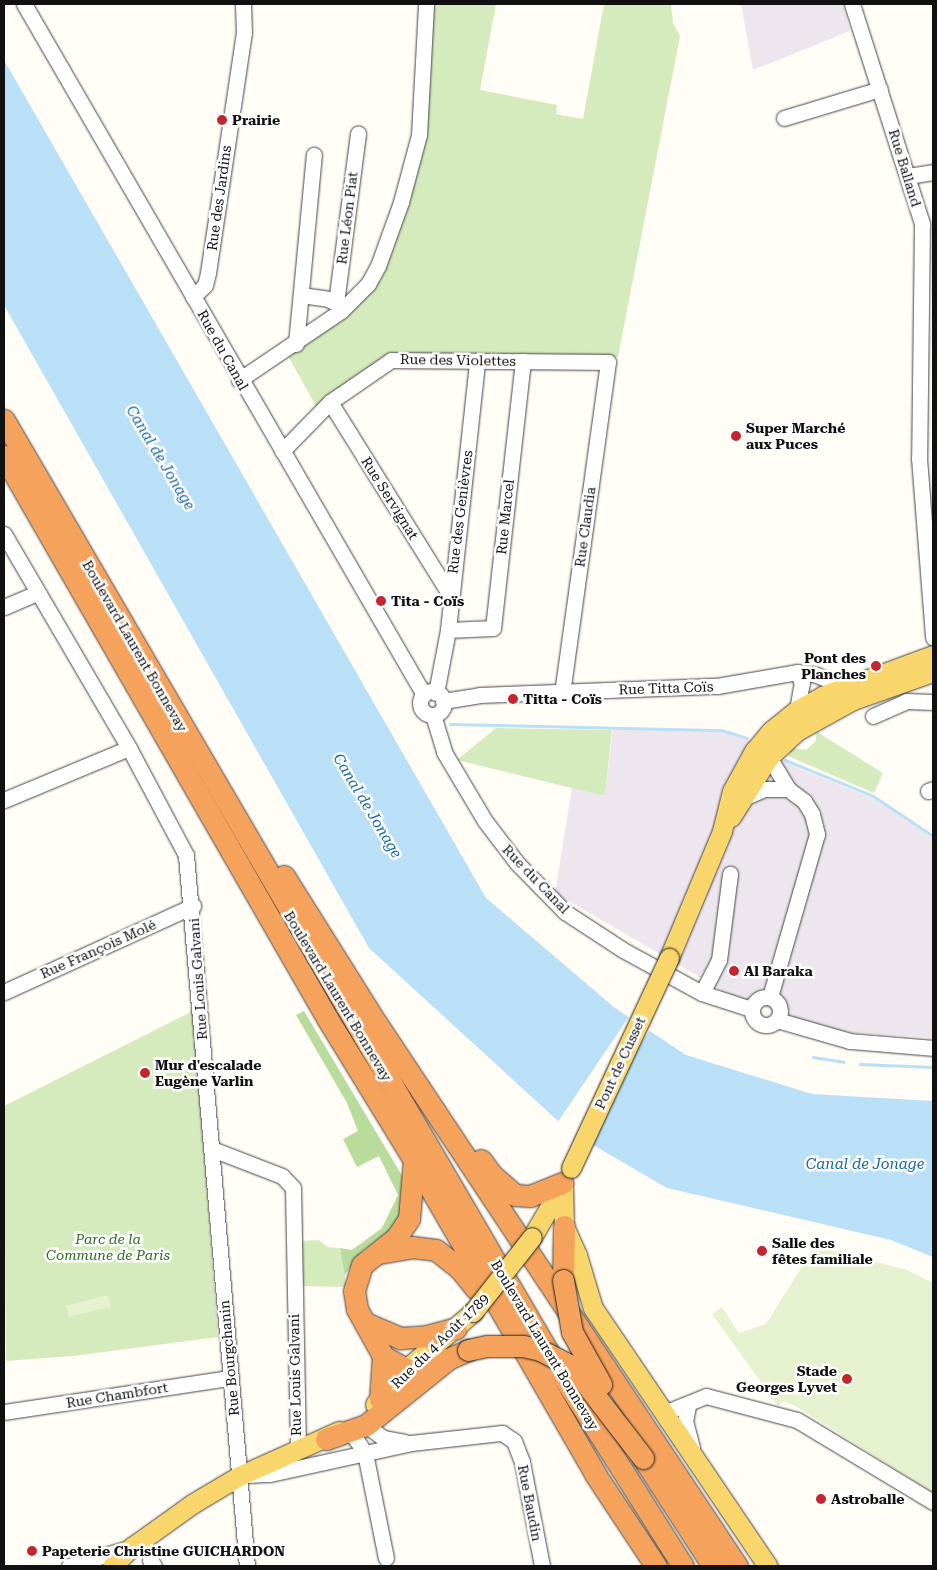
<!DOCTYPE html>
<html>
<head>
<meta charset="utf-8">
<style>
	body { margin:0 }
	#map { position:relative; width:937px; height:1570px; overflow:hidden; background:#fffdf5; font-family:"Roboto Serif",serif }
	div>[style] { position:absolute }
	.industrial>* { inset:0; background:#eee6ef }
	.green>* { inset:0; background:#d5ebbd }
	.forest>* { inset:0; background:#b9dc9c }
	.pitch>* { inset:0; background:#e6f2cf; transform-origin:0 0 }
	.water>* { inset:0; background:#b9e0f7 }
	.pier>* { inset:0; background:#fffdf5; transform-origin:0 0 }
	.stream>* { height:3px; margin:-1.5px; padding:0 1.5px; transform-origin:1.5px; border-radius:1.5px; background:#b9e0f7 }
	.roads { filter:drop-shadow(0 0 1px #444) drop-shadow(0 0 1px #444) }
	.minor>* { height:15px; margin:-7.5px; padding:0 7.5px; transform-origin:7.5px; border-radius:7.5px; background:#fff }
	.minor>.ring { margin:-7.5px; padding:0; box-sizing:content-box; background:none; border:15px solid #fff; border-radius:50% }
	.major>* { height:19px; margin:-9.5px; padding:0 9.5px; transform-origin:9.5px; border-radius:9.5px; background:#f9d66b }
	.highway>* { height:21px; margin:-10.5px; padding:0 10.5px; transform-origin:10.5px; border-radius:10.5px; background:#f5a25d }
	.bridges { filter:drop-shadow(0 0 1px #222) drop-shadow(0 0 1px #222) }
	.major-bridge>* { height:19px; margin:-9.5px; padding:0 9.5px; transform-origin:9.5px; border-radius:9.5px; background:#f9d66b }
	.highway-bridge>* { height:21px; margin:-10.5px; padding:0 10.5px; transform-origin:10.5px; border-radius:10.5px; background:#f5a25d }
	.dots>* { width:14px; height:14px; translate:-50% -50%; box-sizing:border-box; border:2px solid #fff; border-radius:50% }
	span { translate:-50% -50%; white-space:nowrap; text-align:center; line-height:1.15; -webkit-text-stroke:5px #fff; paint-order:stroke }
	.poi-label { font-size:14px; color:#111; font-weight:700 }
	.left { translate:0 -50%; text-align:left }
	.right { translate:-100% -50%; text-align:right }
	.street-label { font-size:14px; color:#111 }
	.park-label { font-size:14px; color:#2f6b1f; font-style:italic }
	.water-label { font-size:15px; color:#1768a6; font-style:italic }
	.frame { position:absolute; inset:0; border:5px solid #111; pointer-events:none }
</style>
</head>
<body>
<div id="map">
	<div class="industrial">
		<i style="clip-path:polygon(741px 4px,843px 4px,850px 31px,753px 70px)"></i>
		<i style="clip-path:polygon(613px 728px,713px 729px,739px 735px,798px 768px,875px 799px,933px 838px,933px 1038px,828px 1031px,727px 993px,555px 893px,572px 787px,605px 796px)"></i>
	</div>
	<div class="green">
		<i style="clip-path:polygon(433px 4px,496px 4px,480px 90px,557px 105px,556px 114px,583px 119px,604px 4px,671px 4px,673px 23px,680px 36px,618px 357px,393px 357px,317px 408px,288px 356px,339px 319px,401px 214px)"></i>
		<i style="clip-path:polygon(496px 728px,612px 730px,605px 796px,457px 760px)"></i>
		<i style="clip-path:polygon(817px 732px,883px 773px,874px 793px,788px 756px,792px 748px,806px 750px,815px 742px)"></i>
		<i style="clip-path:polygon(193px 1011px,218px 1337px,73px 1356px,6px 1361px,4px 1106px)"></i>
		<i style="clip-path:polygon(319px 1240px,327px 1247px,340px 1248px,345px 1266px,345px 1287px,300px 1286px,301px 1241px)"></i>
	</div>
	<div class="forest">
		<i style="clip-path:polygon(304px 1011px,404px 1179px,403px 1210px,391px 1230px,362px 1251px,345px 1275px,340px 1248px,352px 1250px,382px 1228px,398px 1195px,379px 1156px,357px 1167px,343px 1139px,358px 1131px,347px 1103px,296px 1015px)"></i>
	</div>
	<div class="pitch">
		<i style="clip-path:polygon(815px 1246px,907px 1270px,933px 1283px,933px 1493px,799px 1408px,784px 1401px,778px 1406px,712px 1314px,722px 1307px,739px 1333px,766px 1324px)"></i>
		<i style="left:108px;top:1295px;width:12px;height:43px;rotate:76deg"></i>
	</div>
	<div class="water">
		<i style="clip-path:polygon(4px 60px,486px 898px,615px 1008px,686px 1055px,812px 1094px,933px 1101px,933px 1257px,891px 1240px,667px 1188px,569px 1131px,369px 948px,4px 305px)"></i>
	</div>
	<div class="pier">
		<i style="left:630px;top:1015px;width:25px;height:134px;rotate:34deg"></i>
	</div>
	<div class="stream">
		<i style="left:450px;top:724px;width:271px;rotate:1.3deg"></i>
		<i style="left:721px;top:730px;width:27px;rotate:17deg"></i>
		<i style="left:785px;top:760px;width:95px;rotate:22.2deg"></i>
		<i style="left:873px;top:796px;width:72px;rotate:33.7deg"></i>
		<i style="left:813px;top:1057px;width:31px;rotate:9deg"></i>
		<i style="left:860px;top:1064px;width:73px;rotate:2.4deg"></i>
	</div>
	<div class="roads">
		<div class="minor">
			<i style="left:24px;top:4px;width:798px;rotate:59.93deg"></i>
			<i style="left:852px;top:4px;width:231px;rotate:72.3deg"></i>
			<i style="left:922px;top:224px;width:234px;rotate:90.7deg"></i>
			<i style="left:919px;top:458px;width:180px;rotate:85.5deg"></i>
			<i style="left:784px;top:118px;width:100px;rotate:-16.8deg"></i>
			<i style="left:908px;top:176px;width:25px;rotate:-9deg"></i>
			<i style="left:301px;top:295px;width:27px;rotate:8deg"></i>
			<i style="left:328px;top:299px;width:9px;rotate:27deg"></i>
			<i style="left:336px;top:303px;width:9px;rotate:58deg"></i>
			<i style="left:193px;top:297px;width:17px;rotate:-45deg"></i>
			<i style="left:205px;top:285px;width:12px;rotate:-76deg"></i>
			<i style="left:208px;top:273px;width:243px;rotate:-81.5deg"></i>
			<i style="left:244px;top:33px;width:29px;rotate:-92deg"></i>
			<i style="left:336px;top:303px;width:171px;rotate:-82.6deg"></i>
			<i style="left:296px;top:344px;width:190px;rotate:-84.6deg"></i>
			<i style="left:239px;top:380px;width:123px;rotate:-34.1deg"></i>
			<i style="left:341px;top:311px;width:38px;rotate:-45deg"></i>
			<i style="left:368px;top:284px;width:21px;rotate:-61deg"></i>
			<i style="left:378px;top:266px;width:68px;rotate:-70.2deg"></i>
			<i style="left:401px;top:202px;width:69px;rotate:-75deg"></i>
			<i style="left:419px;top:135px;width:131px;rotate:-86.9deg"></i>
			<i style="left:330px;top:402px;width:227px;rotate:58.1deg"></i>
			<i style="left:282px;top:451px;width:69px;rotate:-45.6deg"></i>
			<i style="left:330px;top:402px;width:74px;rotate:-34.5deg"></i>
			<i style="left:391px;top:360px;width:217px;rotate:0.5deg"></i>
			<i style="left:608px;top:362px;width:333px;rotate:97.9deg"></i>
			<i style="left:4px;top:534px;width:248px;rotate:59.7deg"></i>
			<i style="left:129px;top:748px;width:121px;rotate:62deg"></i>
			<i style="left:186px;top:855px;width:714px;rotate:85.1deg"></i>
			<i style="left:4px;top:607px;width:36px;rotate:-23deg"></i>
			<i style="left:448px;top:630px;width:45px;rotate:-2.5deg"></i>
			<i style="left:493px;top:628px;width:269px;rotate:-83.6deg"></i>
			<i class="ring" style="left:420px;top:691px;width:9px;height:9px"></i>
			<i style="left:436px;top:693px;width:64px;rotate:-79.2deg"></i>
			<i style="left:448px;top:630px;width:271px;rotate:-83.8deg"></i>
			<i style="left:443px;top:701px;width:36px;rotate:-9deg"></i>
			<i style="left:479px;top:695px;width:238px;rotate:-2.2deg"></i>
			<i style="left:717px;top:686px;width:81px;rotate:-9.9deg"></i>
			<i style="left:797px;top:672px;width:17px;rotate:7deg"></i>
			<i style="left:814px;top:674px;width:32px;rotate:22deg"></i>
			<i style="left:797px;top:710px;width:27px;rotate:-80deg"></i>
			<i style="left:802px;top:683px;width:12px;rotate:-114deg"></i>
			<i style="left:433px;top:715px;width:39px;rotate:73deg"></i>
			<i style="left:444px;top:752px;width:80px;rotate:59.3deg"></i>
			<i style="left:485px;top:821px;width:53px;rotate:52.7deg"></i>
			<i style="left:517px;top:863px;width:69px;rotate:45.6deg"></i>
			<i style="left:565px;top:912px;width:69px;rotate:33.2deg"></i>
			<i style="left:623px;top:950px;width:90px;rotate:28.6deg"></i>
			<i style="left:702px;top:993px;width:52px;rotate:18.1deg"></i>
			<i style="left:873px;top:716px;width:36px;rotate:-24deg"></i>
			<i style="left:906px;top:701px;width:27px;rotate:2deg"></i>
			<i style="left:769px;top:757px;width:37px;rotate:59deg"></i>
			<i style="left:788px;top:789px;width:20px;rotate:37deg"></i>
			<i style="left:804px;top:801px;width:15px;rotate:58deg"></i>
			<i style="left:812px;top:814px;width:21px;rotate:76deg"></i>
			<i style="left:817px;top:834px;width:170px;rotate:106.1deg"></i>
			<i style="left:928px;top:791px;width:5px;rotate:-22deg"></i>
			<i style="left:743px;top:798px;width:23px;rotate:-23deg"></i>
			<i style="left:764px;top:789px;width:24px"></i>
			<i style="left:4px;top:800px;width:135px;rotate:-22.6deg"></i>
			<i style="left:4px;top:992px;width:208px;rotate:-24.5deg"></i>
			<i style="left:702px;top:993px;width:37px;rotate:-63deg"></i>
			<i style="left:719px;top:960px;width:87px;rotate:-82.7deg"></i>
			<i class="ring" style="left:752px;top:997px;width:13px;height:13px"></i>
			<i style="left:777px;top:1020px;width:76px;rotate:16deg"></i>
			<i style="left:850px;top:1041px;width:83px;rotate:4.8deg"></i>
			<i style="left:212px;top:1149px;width:75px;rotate:21.1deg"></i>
			<i style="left:282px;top:1176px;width:16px;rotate:47deg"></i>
			<i style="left:293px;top:1188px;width:261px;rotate:88.9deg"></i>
			<i style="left:688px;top:1406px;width:15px;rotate:101deg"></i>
			<i style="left:685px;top:1421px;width:27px;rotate:75deg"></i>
			<i style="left:4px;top:1412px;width:229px;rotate:-8.6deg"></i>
			<i style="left:664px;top:1413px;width:45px;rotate:-22deg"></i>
			<i style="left:706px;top:1396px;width:94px;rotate:14.8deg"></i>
			<i style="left:797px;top:1420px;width:159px;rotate:31.1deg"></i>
			<i style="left:366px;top:1425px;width:21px;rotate:37deg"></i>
			<i style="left:383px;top:1438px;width:22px;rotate:10deg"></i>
			<i style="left:356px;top:1429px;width:9px;rotate:96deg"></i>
			<i style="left:355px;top:1438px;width:18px;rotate:56deg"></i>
			<i style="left:365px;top:1453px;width:107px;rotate:78.7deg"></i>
			<i style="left:248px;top:1475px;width:22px;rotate:-3deg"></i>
			<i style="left:270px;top:1474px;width:144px;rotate:-12.4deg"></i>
			<i style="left:411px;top:1443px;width:92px;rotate:-6.3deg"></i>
			<i style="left:502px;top:1433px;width:14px;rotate:34deg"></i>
			<i style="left:514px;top:1441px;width:22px;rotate:69deg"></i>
			<i style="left:522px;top:1462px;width:106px;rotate:79.1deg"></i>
			<i style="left:150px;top:1560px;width:7px;rotate:56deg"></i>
			<i style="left:69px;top:1566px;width:66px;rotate:-16.8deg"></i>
		</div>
		<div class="major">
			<i style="left:731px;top:817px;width:71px;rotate:-57.7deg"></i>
			<i style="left:769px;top:757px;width:38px;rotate:-43deg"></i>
			<i style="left:797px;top:731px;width:64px;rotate:-29deg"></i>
			<i style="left:853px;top:700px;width:85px;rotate:-19.3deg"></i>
			<i style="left:669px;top:958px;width:138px;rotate:-67.3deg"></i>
			<i style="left:722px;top:831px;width:41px;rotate:-76deg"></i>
			<i style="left:732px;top:791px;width:46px;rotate:-61.2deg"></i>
			<i style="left:754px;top:751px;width:26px;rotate:-50deg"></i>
			<i style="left:771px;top:731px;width:33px;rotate:-39deg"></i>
			<i style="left:797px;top:710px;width:29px;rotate:-29deg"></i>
			<i style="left:822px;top:696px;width:118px;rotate:-20.3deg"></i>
			<i style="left:563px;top:1183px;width:43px;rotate:88.7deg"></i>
			<i style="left:564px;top:1226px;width:32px;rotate:66deg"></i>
			<i style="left:577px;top:1255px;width:55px;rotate:73.2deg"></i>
			<i style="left:593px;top:1308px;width:312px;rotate:55.9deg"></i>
			<i style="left:532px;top:1237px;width:61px;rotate:-59.7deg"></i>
			<i style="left:375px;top:1404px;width:47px;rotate:-48.5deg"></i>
			<i style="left:406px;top:1369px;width:88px;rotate:-40.4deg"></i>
			<i style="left:112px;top:1566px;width:28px;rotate:-44deg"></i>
			<i style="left:132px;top:1547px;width:74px;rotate:-35.6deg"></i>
			<i style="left:192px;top:1504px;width:55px;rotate:-30.8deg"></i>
			<i style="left:239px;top:1476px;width:110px;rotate:-24.2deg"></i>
		</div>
		<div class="highway">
			<i style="left:4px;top:420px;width:1097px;rotate:59.72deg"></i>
			<i style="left:557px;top:1367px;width:236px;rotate:57.7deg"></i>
			<i style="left:4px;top:456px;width:648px;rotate:60.11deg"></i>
			<i style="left:327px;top:1018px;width:167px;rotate:58.5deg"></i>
			<i style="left:414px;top:1160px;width:362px;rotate:60deg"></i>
			<i style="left:595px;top:1474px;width:110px;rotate:56.5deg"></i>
			<i style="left:284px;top:876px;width:175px;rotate:57.9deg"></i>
			<i style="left:377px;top:1024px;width:651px;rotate:56.41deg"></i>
			<i style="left:481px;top:1160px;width:19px;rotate:54deg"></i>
			<i style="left:492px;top:1175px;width:30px;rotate:41deg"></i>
			<i style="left:515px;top:1195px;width:15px;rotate:4deg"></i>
			<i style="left:530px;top:1196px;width:35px;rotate:-22deg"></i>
			<i style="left:379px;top:1253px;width:34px;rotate:-10deg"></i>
			<i style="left:412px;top:1247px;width:24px;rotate:7deg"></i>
			<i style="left:436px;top:1250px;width:29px;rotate:38deg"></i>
			<i style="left:459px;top:1268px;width:27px;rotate:51deg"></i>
			<i style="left:563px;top:1280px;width:54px;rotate:-88.9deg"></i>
			<i style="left:365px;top:1323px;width:39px;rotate:23deg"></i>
			<i style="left:401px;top:1338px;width:26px;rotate:-4deg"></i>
			<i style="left:427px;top:1336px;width:30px;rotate:-15deg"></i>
			<i style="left:406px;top:1369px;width:26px;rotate:-151deg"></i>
			<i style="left:383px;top:1356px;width:54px;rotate:-119deg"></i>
			<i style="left:357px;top:1309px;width:18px;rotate:-99deg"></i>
			<i style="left:354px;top:1291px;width:27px;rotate:-73deg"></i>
			<i style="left:362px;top:1265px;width:43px;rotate:-38.5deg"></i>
			<i style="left:396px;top:1238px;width:23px;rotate:-56deg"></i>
			<i style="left:409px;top:1219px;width:59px;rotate:-85.2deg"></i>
			<i style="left:380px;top:1399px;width:43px;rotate:-86deg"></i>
			<i style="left:326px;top:1439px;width:42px;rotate:-19.3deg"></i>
			<i style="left:366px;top:1425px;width:105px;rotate:-38.8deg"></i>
			<i style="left:448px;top:1359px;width:22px;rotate:-24deg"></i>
			<i style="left:643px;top:1458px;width:129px;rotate:57.1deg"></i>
		</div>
	</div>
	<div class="bridges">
		<div class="major-bridge">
			<i style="left:571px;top:1168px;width:232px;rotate:-65deg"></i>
			<i style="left:473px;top:1312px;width:95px;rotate:-51.8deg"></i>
		</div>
		<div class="highway-bridge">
			<i style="left:563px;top:1280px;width:53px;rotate:80.2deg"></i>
			<i style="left:572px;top:1332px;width:60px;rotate:60.9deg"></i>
			<i style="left:468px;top:1350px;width:19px;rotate:-12deg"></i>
			<i style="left:487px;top:1346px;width:36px"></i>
			<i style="left:523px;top:1346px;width:17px;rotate:13deg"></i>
			<i style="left:540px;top:1350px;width:37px;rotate:27deg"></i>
			<i style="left:573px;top:1367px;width:115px;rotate:52.4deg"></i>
		</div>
	</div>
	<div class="dots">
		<i style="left:222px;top:120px;background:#c4262e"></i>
		<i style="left:736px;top:436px;background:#c4262e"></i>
		<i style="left:381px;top:601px;background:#c4262e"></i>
		<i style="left:876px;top:666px;background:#c4262e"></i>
		<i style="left:513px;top:699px;background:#c4262e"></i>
		<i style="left:734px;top:971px;background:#c4262e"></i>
		<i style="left:145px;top:1073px;background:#c4262e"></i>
		<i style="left:762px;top:1251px;background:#c4262e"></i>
		<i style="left:847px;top:1379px;background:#c4262e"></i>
		<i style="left:821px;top:1499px;background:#c4262e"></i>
		<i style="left:32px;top:1551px;background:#c4262e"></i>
	</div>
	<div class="poi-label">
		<span class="left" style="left:232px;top:120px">Prairie</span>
		<span class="left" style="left:746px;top:436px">Super Marché<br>aux Puces</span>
		<span class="left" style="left:391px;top:601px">Tita - Coïs</span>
		<span class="right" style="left:866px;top:666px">Pont des<br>Planches</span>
		<span class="left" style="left:523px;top:699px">Titta - Coïs</span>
		<span class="left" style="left:744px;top:971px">Al Baraka</span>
		<span class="left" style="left:155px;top:1073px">Mur d'escalade<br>Eugène Varlin</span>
		<span class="left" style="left:772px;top:1251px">Salle des<br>fêtes familiale</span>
		<span class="right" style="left:837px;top:1379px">Stade<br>Georges Lyvet</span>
		<span class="left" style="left:831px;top:1499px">Astroballe</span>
		<span class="left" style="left:42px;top:1551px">Papeterie Christine GUICHARDON</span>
	</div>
	<div class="street-label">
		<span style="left:905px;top:168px;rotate:73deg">Rue Balland</span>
		<span style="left:219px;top:198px;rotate:-82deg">Rue des Jardins</span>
		<span style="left:347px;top:218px;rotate:-83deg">Rue Léon Piat</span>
		<span style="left:223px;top:350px;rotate:61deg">Rue du Canal</span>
		<span style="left:458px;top:360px;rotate:1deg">Rue des Violettes</span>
		<span style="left:390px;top:498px;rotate:58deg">Rue Servignat</span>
		<span style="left:460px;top:512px;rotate:-83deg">Rue des Genièvres</span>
		<span style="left:505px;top:517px;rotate:-84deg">Rue Marcel</span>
		<span style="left:585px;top:527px;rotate:-82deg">Rue Claudia</span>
		<span style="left:135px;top:646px;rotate:60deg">Boulevard Laurent Bonnevay</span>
		<span style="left:666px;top:688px;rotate:-2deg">Rue Titta Coïs</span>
		<span style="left:536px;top:879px;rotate:46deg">Rue du Canal</span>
		<span style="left:98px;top:949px;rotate:-24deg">Rue François Molé</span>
		<span style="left:198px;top:979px;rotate:-94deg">Rue Louis Galvani</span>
		<span style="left:338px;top:996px;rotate:59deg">Boulevard Laurent Bonnevay</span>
		<span style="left:620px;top:1063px;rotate:-65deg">Pont de Cusset</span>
		<span style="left:440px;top:1341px;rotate:-44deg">Rue du 4 Août 1789</span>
		<span style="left:545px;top:1345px;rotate:59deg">Boulevard Laurent Bonnevay</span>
		<span style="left:229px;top:1358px;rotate:-95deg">Rue Bourgchanin</span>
		<span style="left:295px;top:1375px;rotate:-91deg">Rue Louis Galvani</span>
		<span style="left:117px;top:1395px;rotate:-9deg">Rue Chambfort</span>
		<span style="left:530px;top:1503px;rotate:79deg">Rue Baudin</span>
	</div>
	<div class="park-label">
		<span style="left:108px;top:1247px">Parc de la<br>Commune de Paris</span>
	</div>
	<div class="water-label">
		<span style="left:160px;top:458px;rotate:59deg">Canal de Jonage</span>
		<span style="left:367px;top:806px;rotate:59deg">Canal de Jonage</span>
		<span style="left:865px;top:1165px">Canal de Jonage</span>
	</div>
	<div class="frame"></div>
</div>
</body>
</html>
